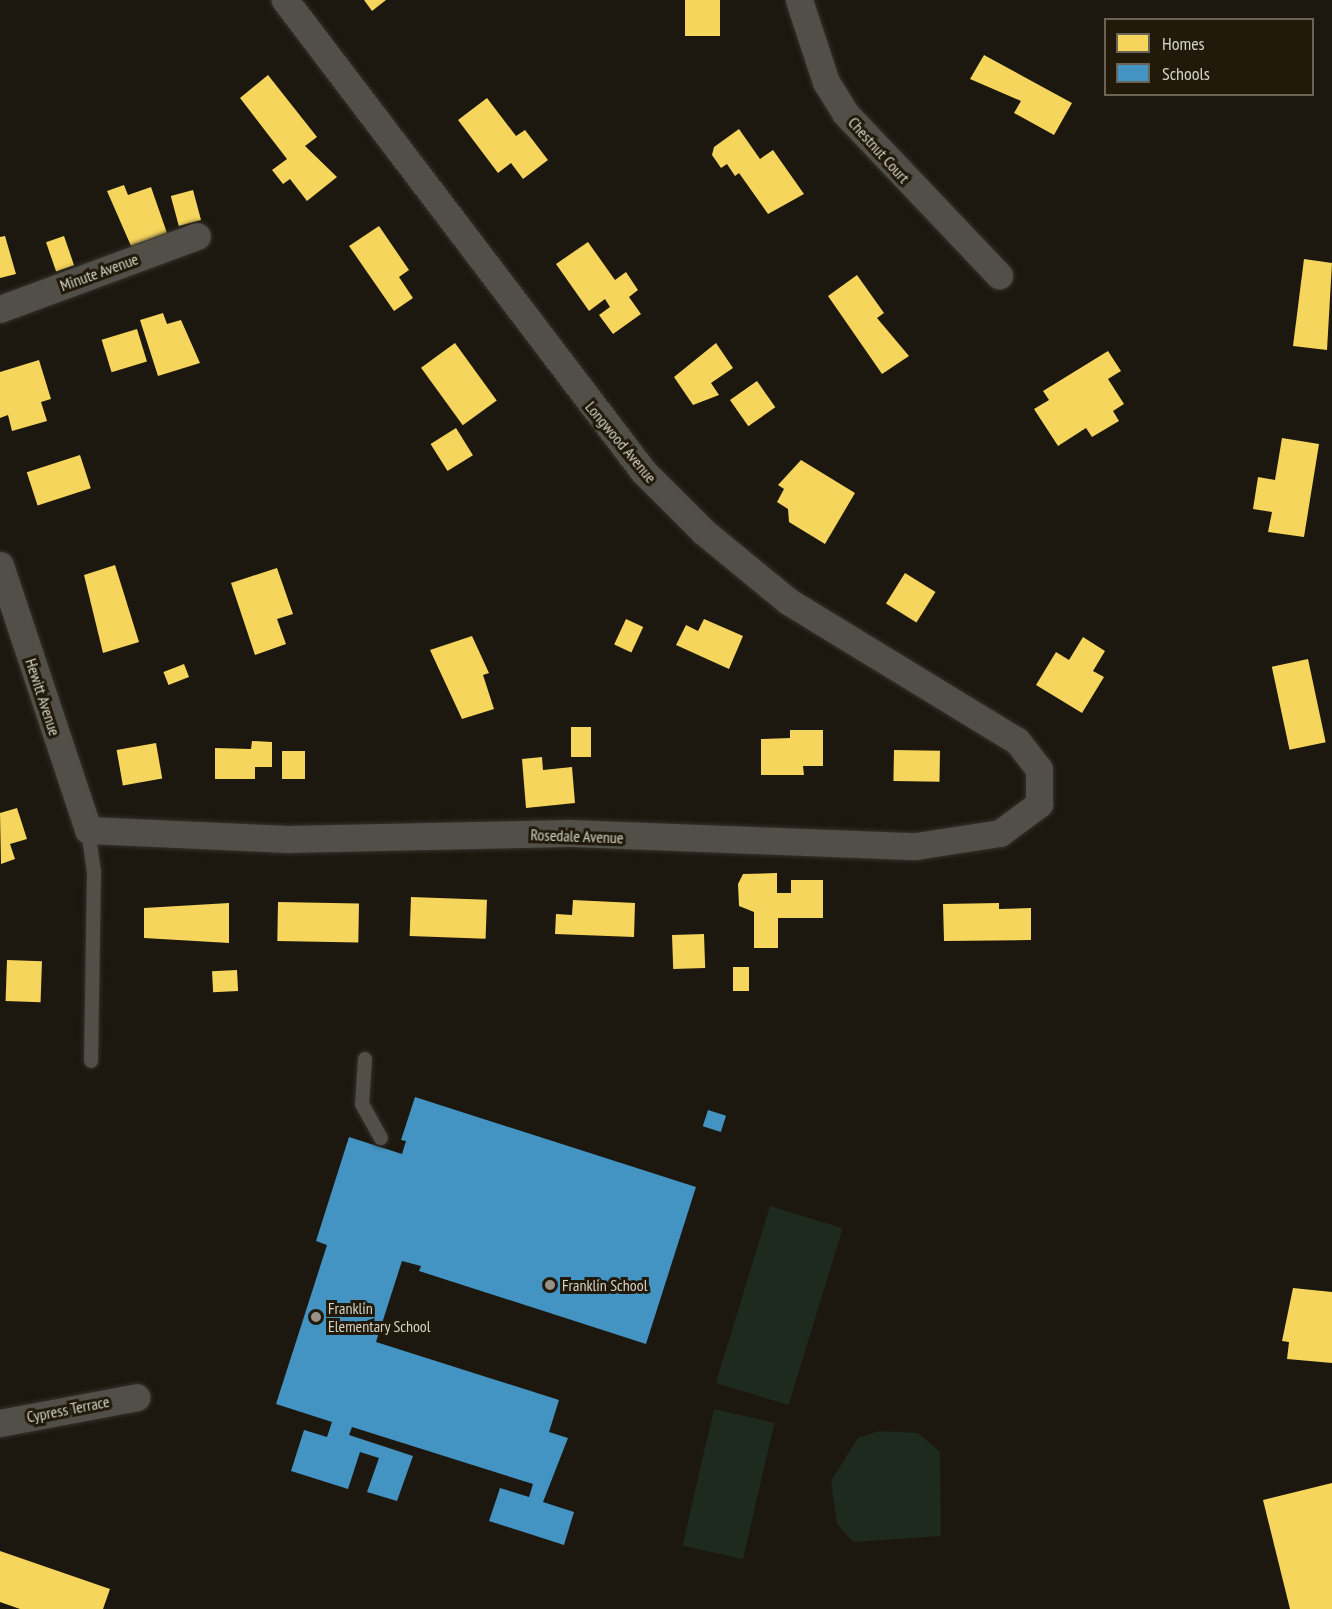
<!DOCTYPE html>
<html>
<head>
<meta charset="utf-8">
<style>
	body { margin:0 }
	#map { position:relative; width:1332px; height:1609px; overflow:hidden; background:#1c180f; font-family:"PT Sans Narrow",sans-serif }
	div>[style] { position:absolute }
	.green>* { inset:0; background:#1e2a1d; transform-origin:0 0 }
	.homes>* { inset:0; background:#f6d55c; transform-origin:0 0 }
	.schools>* { inset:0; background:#4393c3; transform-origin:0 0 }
	.roads { filter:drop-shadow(0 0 2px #34312b) drop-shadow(0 0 2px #34312b) }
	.lane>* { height:14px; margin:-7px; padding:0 7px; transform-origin:7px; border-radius:7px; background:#524e48 }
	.street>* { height:27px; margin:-13.5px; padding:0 13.5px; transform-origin:13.5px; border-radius:13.5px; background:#524e48 }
	.dots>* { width:16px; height:16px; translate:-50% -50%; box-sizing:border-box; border:3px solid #211a0a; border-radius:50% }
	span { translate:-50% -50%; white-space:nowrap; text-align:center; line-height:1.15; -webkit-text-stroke:6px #211a0a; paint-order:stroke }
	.street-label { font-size:16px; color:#d8d3c9 }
	.poi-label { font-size:16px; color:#d8d3c9 }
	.left { translate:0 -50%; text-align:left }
	.legend { position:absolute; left:1104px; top:18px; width:210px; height:78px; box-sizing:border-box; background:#211a0a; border:2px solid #6a6456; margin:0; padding:8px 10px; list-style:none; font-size:18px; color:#d8d3c9 }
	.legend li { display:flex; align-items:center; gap:12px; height:30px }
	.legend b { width:30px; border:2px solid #6a6456 }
</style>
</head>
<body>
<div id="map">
	<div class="green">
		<i style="left:770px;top:1206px;width:76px;height:185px;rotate:17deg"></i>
		<i style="left:714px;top:1409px;width:62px;height:140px;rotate:13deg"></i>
		<i style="clip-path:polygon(879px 1431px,918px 1433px,940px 1452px,941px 1536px,853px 1542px,837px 1524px,831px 1481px,858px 1438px)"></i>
	</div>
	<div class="homes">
		<i style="clip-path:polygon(364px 0,386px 0,372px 11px)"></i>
		<i style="left:685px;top:0;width:35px;height:36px"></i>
		<i style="clip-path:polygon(984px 55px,1072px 103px,1054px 135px,1014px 113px,1021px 101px,970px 79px)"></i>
		<i style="clip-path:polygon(268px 75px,317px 137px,305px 146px,337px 177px,307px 201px,290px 179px,283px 184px,272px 170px,287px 159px,240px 98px)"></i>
		<i style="clip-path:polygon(487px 98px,516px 136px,525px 130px,548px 160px,523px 179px,511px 163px,498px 173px,458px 120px)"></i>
		<i style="clip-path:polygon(739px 129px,760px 159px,773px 150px,804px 194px,768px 214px,739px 173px,735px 176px,727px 164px,721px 168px,712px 155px,714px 147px)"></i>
		<i style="clip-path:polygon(124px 185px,128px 195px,151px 187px,167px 233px,131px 246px,107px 191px)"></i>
		<i style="left:193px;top:190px;width:31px;height:23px;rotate:75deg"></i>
		<i style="clip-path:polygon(379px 226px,409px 270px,399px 277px,413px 298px,394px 311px,349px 246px)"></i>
		<i style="clip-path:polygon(5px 236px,16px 274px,0 278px,0 237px)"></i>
		<i style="left:64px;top:236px;width:31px;height:19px;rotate:71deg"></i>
		<i style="clip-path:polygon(588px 242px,615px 280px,626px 272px,638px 290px,629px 297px,641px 314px,613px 334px,599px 315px,610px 307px,605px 299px,589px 311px,556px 264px)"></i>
		<i style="clip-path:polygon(1304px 259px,1332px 263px,1327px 350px,1293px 346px)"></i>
		<i style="clip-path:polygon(857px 275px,884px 313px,877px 318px,909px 356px,882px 374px,828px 296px)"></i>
		<i style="clip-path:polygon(163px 313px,167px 324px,181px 320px,200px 363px,158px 376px,140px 320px)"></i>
		<i style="left:137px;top:329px;width:34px;height:37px;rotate:73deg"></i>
		<i style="left:455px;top:343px;width:71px;height:42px;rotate:54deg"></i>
		<i style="clip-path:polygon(716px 343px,733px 368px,711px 383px,719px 395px,693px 405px,674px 377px)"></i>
		<i style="clip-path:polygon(1108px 351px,1121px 371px,1108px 379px,1124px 404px,1113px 411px,1119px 421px,1092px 437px,1086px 428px,1058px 446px,1034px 409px,1049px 400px,1043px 391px)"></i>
		<i style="clip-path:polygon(39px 360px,51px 399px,41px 402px,47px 421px,12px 431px,8px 415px,0 418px,0 372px)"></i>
		<i style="left:757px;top:381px;width:32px;height:33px;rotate:55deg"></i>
		<i style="left:456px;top:428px;width:32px;height:30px;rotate:58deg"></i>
		<i style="clip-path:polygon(1282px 438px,1319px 444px,1304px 537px,1268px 532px,1272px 512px,1253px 509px,1258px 477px,1275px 480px)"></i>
		<i style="left:80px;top:455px;width:35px;height:56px;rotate:72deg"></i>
		<i style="clip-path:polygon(801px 460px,855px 493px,825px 544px,789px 522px,788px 509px,777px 502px,784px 489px,778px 485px)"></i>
		<i style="clip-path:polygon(115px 565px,139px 642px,103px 653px,84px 575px)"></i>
		<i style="clip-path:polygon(277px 568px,293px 614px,277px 619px,286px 644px,255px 655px,231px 583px)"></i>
		<i style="left:905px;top:573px;width:36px;height:36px;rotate:32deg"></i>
		<i style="left:626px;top:619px;width:19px;height:28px;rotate:25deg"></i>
		<i style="clip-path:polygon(704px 619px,743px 636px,729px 669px,676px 645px,686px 625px,698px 631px)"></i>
		<i style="clip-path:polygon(472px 636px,489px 673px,483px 675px,494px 709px,462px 719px,430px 650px)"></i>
		<i style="clip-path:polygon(1083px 637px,1105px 651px,1093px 671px,1104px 677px,1082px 713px,1036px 685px,1056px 652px,1069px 660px)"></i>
		<i style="left:1308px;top:659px;width:85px;height:37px;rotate:78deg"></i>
		<i style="left:184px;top:664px;width:14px;height:22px;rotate:69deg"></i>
		<i style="left:571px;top:727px;width:20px;height:30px"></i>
		<i style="clip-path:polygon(790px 730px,823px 730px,823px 766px,803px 766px,804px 775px,761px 775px,761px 739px,790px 738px)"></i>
		<i style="clip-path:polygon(252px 741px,272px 742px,272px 767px,255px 767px,255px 779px,215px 779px,215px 748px,251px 749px)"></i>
		<i style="left:156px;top:743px;width:36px;height:40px;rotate:80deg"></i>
		<i style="left:894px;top:750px;width:46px;height:31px;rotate:1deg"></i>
		<i style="left:282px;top:751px;width:23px;height:28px"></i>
		<i style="clip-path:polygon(542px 757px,543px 770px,572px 767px,575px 803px,526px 808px,522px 759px)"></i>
		<i style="clip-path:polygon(17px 808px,27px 839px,10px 844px,15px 859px,1px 864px,0 813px)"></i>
		<i style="clip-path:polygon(777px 873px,777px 893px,791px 893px,791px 880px,823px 880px,823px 918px,778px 918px,778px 948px,754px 948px,754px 912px,739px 906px,738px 884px,743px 874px)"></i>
		<i style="left:411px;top:897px;width:76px;height:39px;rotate:2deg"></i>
		<i style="clip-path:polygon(573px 900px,635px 903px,634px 937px,555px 934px,556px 914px,572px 915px)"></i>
		<i style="left:278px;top:902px;width:81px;height:39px;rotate:1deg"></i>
		<i style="clip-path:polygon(229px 903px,229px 943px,144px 938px,144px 908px)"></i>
		<i style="clip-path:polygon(999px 903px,999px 909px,1031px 908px,1031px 940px,944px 941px,943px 904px)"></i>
		<i style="left:704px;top:934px;width:34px;height:32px;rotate:88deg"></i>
		<i style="left:7px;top:960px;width:35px;height:41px;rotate:2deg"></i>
		<i style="left:733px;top:967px;width:16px;height:24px"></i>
		<i style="left:237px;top:970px;width:21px;height:25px;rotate:87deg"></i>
		<i style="clip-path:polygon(1293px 1288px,1332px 1292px,1332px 1363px,1287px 1359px,1289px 1342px,1282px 1341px)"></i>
		<i style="clip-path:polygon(1332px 1483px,1332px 1609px,1290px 1609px,1263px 1500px)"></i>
		<i style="clip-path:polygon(0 1551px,110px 1589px,103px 1609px,20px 1609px,0 1602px)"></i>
	</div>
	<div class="schools">
		<i style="clip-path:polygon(415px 1097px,696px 1187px,646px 1344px,419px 1271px,421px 1266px,402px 1261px,376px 1342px,559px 1400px,549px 1432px,568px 1438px,543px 1502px,574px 1512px,564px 1545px,489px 1521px,500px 1488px,529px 1497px,533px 1484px,352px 1427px,349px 1435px,413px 1456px,397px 1501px,367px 1492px,379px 1458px,360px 1452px,348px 1489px,291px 1471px,304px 1430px,327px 1437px,332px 1422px,276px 1404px,327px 1245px,316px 1241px,349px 1137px,402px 1154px,406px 1141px,401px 1140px)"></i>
		<i style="left:708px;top:1110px;width:19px;height:17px;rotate:18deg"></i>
	</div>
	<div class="roads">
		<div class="lane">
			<i style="left:88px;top:830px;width:42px;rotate:81.9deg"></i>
			<i style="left:94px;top:872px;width:189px;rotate:90.9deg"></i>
			<i style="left:365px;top:1059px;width:45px;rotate:93.8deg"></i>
			<i style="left:362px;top:1104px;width:39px;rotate:61deg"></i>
		</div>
		<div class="street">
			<i style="left:799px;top:0;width:86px;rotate:71.8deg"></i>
			<i style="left:826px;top:82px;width:36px;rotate:58deg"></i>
			<i style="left:845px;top:113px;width:224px;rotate:46.5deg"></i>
			<i style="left:0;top:309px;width:210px;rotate:-20.3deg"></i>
			<i style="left:0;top:565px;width:279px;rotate:71.6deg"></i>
			<i style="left:88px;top:830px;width:200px;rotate:2.6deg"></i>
			<i style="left:288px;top:839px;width:282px;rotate:-1.2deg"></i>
			<i style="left:570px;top:833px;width:346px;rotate:2.2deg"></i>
			<i style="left:916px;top:846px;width:85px;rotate:-8.8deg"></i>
			<i style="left:1000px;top:833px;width:49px;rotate:-36.6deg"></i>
			<i style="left:1039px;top:804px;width:35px;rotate:-90deg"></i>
			<i style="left:1039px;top:769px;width:36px;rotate:-128deg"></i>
			<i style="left:1017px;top:741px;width:268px;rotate:-148.6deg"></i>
			<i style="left:788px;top:601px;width:109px;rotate:-140.6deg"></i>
			<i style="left:704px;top:532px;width:86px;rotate:-135deg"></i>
			<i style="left:643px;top:471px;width:592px;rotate:-127.24deg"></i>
			<i style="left:0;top:1423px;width:139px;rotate:-10.7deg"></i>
		</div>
	</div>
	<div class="dots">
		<i style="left:550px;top:1285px;background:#969288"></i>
		<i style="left:316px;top:1317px;background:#969288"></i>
	</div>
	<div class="street-label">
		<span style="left:879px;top:150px;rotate:48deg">Chestnut Court</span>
		<span style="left:99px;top:272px;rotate:-20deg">Minute Avenue</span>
		<span style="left:621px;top:442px;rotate:50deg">Longwood Avenue</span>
		<span style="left:43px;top:697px;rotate:72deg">Hewitt Avenue</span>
		<span style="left:577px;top:836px;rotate:2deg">Rosedale Avenue</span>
		<span style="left:68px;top:1409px;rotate:-11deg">Cypress Terrace</span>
	</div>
	<div class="poi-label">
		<span class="left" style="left:562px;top:1285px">Franklin School</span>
		<span class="left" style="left:328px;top:1317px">Franklin<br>Elementary School</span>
	</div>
	<ul class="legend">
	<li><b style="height:16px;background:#f6d55c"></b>Homes</li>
	<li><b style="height:16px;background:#4393c3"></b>Schools</li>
	</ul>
</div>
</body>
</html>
